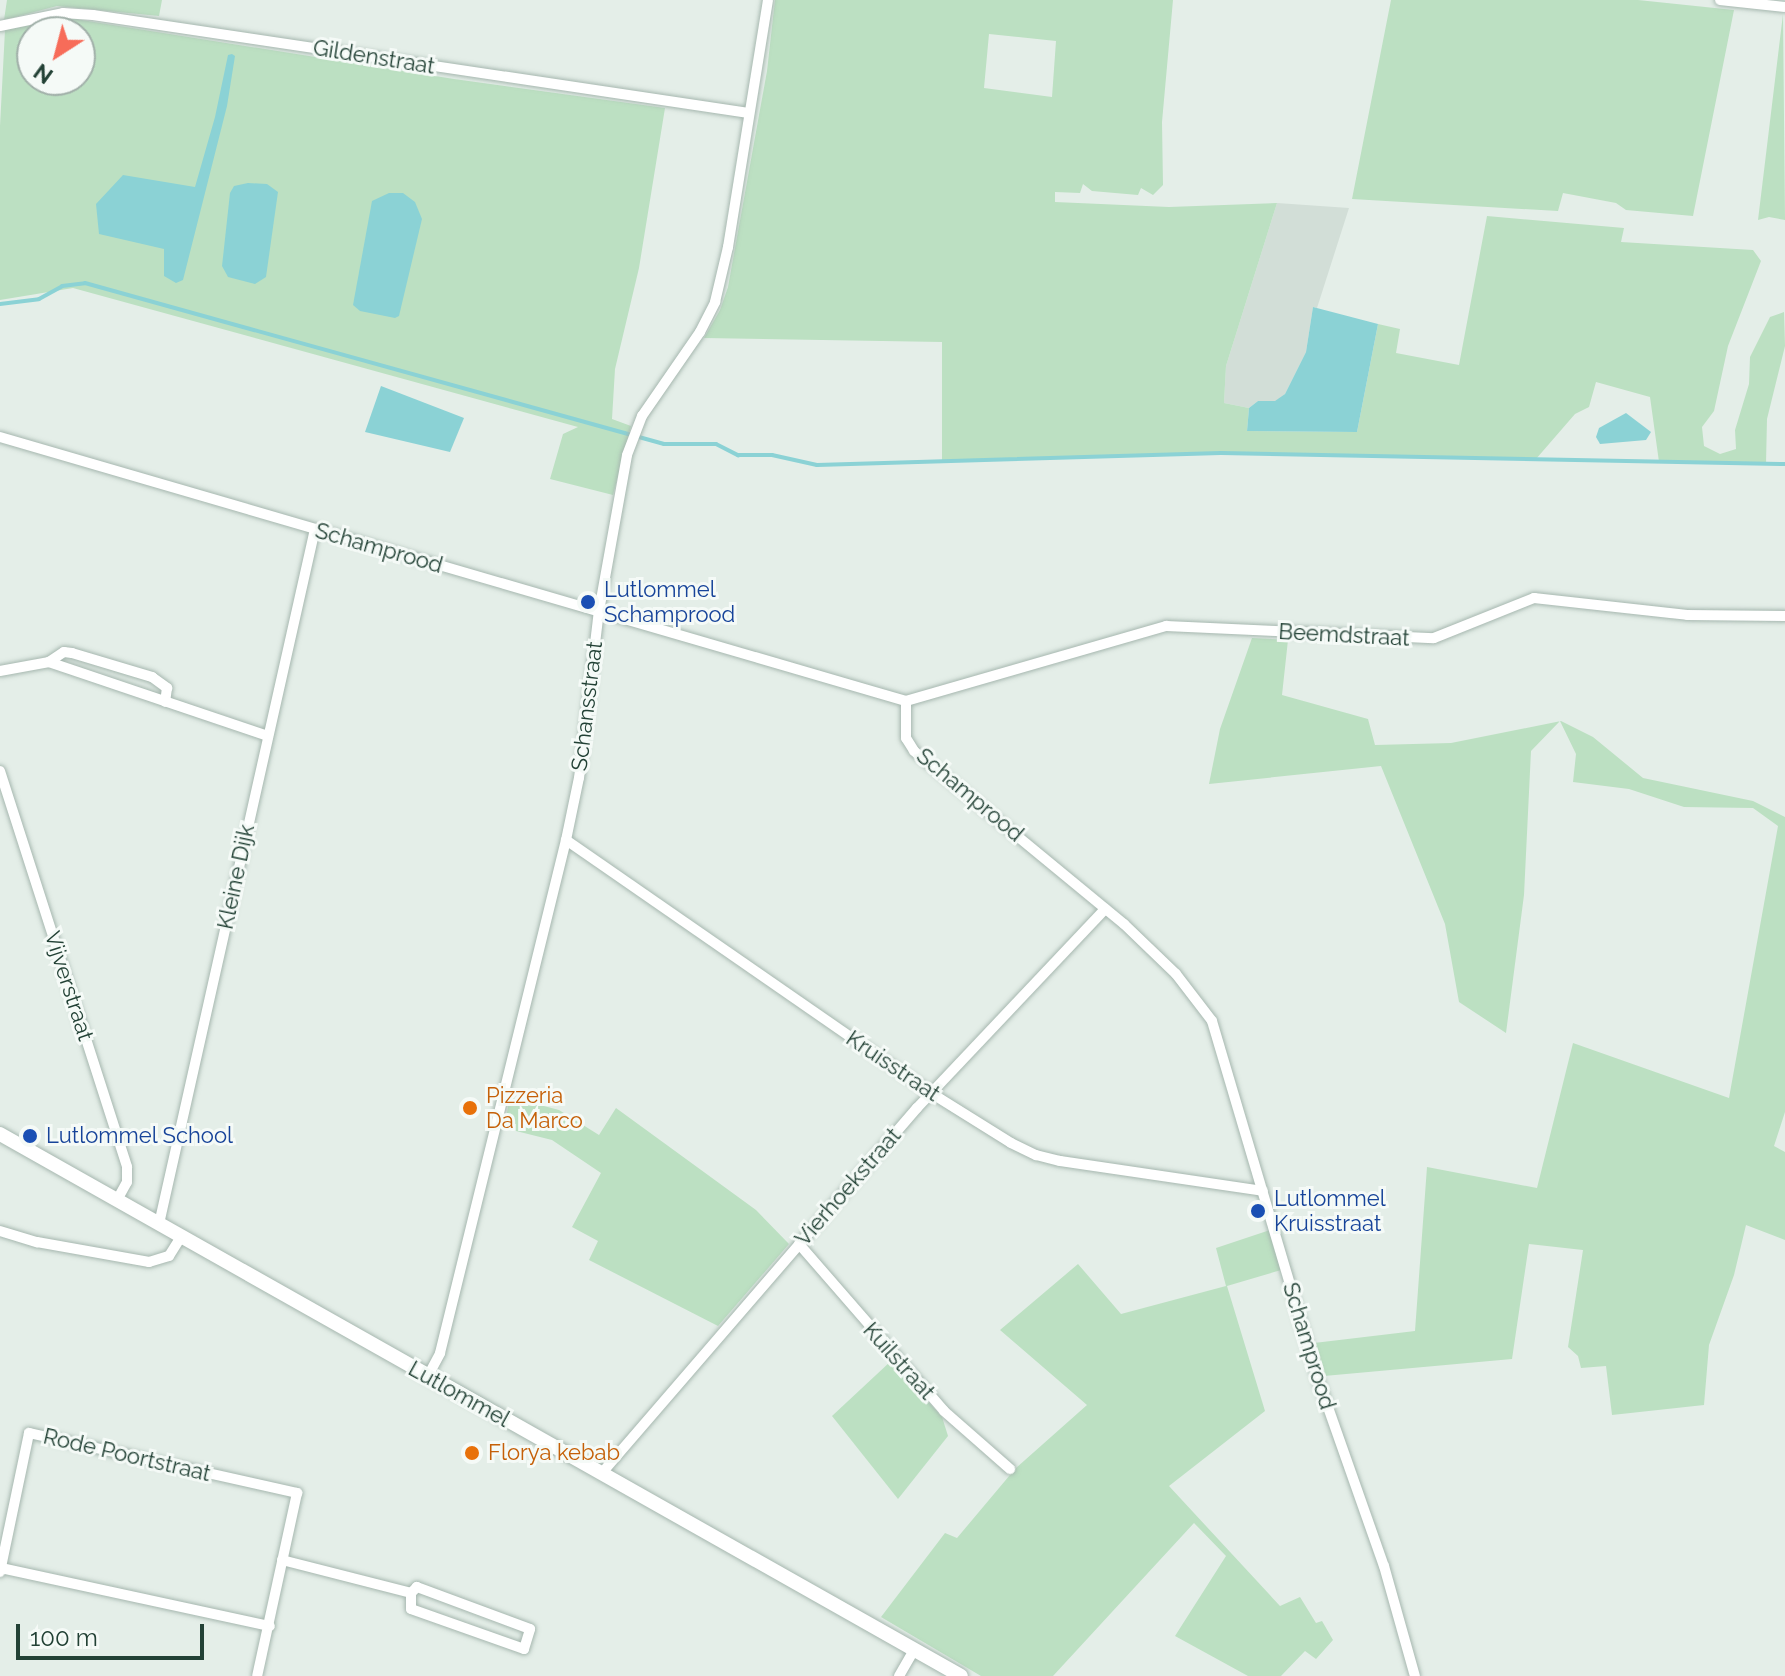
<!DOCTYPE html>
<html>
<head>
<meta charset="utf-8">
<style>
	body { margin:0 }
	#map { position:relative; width:1785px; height:1676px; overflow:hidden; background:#e4eee8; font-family:Raleway,sans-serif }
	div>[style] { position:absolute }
	.built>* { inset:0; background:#d2ded7 }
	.green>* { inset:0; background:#bce0c2 }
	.water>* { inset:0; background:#8bd2d5 }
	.stream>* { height:4px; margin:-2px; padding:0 2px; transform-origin:2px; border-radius:2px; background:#8bd2d5 }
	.roads { filter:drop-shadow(0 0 2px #a6b7af) drop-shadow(0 0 2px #a6b7af) }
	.street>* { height:10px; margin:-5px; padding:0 5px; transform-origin:5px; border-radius:5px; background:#fff }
	.secondary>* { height:14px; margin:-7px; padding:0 7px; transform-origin:7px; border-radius:7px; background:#fff }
	.dots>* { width:22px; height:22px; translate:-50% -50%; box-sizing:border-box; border:4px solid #f5faf7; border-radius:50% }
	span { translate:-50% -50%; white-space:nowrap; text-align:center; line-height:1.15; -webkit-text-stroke:6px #f5faf7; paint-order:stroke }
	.street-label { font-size:22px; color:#224135 }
	.transit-label { font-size:22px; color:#164399 }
	.left { translate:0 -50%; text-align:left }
	.food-label { font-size:22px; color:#c56008 }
	.north { position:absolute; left:16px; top:16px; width:80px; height:80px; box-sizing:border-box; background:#f5faf7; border:2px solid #a1b0a9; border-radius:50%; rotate:216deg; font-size:22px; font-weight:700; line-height:32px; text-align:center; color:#224135 }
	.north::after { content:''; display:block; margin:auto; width:28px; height:36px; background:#f76c59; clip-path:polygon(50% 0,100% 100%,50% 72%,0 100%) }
	.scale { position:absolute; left:16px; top:1624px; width:188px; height:36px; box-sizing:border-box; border:4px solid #224135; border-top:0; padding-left:10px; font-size:24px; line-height:28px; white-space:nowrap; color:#224135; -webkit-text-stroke:6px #f5faf7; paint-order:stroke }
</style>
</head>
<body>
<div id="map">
	<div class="built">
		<i style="clip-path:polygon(1277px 203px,1349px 208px,1317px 308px,1313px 307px,1306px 352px,1285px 394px,1275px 402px,1258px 401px,1249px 408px,1224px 403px,1226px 366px)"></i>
	</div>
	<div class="green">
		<i style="clip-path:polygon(7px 0,162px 0,159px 16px,57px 6px,4px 20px)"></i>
		<i style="clip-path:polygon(evenodd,775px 0,1173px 0,1162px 122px,1163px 185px,1153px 195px,1141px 188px,1138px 195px,1092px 191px,1083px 184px,1080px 193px,1055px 192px,1055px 202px,1169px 207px,1277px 203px,1226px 366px,1224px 403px,1249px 408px,1247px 431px,1357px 432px,1378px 324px,1400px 329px,1396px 353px,1459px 365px,1487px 216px,1624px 228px,1621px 242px,1753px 250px,1761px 261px,1728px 346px,1714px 411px,1702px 427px,1704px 446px,1720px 454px,1736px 449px,1735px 430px,1749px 384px,1750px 357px,1770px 317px,1784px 312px,1785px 346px,1767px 419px,1766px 464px,1659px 462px,1650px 397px,1596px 382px,1589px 407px,1575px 414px,1536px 459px,1221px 453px,942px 460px,942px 342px,704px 338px,720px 310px,728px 287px,767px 71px,775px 0,989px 34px,1056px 41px,1052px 97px,984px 88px,989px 34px)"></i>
		<i style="clip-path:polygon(1391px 0,1638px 0,1734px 10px,1693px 216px,1626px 210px,1616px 203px,1563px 193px,1558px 211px,1352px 199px)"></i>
		<i style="clip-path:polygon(1783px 14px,1785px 220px,1769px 217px,1758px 220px)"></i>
		<i style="clip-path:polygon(evenodd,69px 18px,454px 79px,665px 108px,639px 268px,615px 369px,612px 419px,631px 426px,613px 495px,550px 479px,563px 434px,578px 427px,73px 288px,0 300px,0 126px,5px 30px,69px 18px,32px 32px,80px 32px,80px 80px,32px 80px,32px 32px)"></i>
		<i style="clip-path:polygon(1252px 638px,1288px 640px,1282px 695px,1368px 719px,1375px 745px,1451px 743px,1561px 721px,1593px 737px,1643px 778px,1753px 801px,1785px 817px,1785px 1112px,1774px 1146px,1785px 1152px,1785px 1240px,1746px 1225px,1734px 1275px,1709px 1345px,1704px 1405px,1612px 1415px,1606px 1366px,1581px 1368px,1578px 1356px,1568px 1347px,1583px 1250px,1529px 1244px,1512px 1359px,1324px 1376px,1314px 1343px,1415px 1331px,1427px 1167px,1537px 1188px,1573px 1043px,1729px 1098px,1778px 826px,1753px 808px,1684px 807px,1629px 789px,1573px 782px,1576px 754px,1560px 721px,1531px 751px,1524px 895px,1506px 1033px,1459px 1002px,1445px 924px,1381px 766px,1209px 784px,1220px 729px)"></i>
		<i style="clip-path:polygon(510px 1097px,559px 1110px,599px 1135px,616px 1108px,756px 1210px,789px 1244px,718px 1326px,589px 1260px,598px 1241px,572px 1227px,601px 1173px,552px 1140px,504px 1128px)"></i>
		<i style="clip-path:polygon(1270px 1230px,1281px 1270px,1227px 1286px,1265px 1411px,1169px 1486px,1280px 1606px,1300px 1597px,1316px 1623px,1322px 1621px,1333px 1640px,1316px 1659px,1305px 1651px,1281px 1676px,1248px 1676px,1175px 1636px,1226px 1556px,1194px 1523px,1053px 1676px,981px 1676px,881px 1617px,945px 1533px,957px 1538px,1015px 1469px,1087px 1405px,1000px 1330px,1078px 1264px,1121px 1314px,1226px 1286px,1216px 1248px)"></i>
		<i style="clip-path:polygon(891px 1361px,942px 1417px,948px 1436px,898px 1499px,832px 1416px)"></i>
	</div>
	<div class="water">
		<i style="clip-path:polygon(232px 54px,235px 56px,227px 106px,183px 280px,176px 283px,164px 276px,164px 249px,99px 234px,96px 204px,123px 175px,195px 187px,215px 117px,228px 55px)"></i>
		<i style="clip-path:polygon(248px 183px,267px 184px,278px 192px,266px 277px,255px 284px,228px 277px,222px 266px,230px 193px,234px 186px)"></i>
		<i style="clip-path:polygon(389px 193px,403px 193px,415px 202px,422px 219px,399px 316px,395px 318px,360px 311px,353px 305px,372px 201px)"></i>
		<i style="clip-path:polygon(1313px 307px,1378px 324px,1357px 432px,1247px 431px,1249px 408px,1258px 401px,1275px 401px,1285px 394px,1306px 352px)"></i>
		<i style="clip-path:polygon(381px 386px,464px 418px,450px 452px,365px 432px)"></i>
		<i style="clip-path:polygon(1626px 413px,1651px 432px,1646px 440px,1600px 444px,1596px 437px,1599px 428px)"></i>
	</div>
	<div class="stream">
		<i style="left:0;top:304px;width:39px;rotate:-7deg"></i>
		<i style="left:39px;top:299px;width:26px;rotate:-29deg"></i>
		<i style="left:62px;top:286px;width:23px;rotate:-7deg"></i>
		<i style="left:85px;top:283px;width:601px;rotate:15.54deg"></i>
		<i style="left:664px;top:444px;width:52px"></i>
		<i style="left:716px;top:444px;width:25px;rotate:27deg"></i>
		<i style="left:738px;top:455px;width:34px"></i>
		<i style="left:772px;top:455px;width:46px;rotate:12.5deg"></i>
		<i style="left:817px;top:465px;width:404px;rotate:-1.7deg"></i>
		<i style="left:1221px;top:453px;width:564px;rotate:1.12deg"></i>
	</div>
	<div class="roads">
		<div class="street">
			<i style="left:1720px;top:0;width:65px;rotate:6.1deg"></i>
			<i style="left:0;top:26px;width:64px;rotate:-11.7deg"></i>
			<i style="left:63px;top:13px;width:30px;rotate:4deg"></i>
			<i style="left:93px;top:15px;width:663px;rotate:8.5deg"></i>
			<i style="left:0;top:437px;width:944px;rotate:16.25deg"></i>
			<i style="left:49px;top:662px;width:18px;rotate:-34deg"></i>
			<i style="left:64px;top:652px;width:8px;rotate:7deg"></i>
			<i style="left:72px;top:653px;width:84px;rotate:16.7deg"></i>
			<i style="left:152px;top:677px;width:19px;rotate:36deg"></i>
			<i style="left:167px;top:688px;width:14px;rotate:98deg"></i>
			<i style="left:0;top:671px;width:50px;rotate:-10.4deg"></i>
			<i style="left:49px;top:662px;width:230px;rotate:18.7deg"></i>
			<i style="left:906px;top:701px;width:37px;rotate:90deg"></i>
			<i style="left:906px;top:738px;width:15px;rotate:58deg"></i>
			<i style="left:914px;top:751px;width:272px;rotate:39.5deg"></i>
			<i style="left:1124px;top:924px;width:72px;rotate:43.9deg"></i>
			<i style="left:1176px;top:974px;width:59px;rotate:52.5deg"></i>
			<i style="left:1212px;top:1021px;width:370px;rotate:73.5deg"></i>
			<i style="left:1317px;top:1376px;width:201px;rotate:70.6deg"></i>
			<i style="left:1384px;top:1566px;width:114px;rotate:74.3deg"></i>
			<i style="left:906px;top:701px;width:271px;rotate:-16.1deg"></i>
			<i style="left:1166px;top:626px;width:268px;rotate:2.6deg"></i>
			<i style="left:1434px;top:638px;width:108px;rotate:-21.8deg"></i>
			<i style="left:1534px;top:598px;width:154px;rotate:6.3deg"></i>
			<i style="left:1687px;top:615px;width:98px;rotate:0.6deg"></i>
			<i style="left:0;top:771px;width:416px;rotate:72.2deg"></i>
			<i style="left:127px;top:1167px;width:15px;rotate:90deg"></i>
			<i style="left:127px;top:1182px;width:21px;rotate:119deg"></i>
			<i style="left:566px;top:840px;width:444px;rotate:34.7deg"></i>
			<i style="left:931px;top:1093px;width:94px;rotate:32deg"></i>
			<i style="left:1011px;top:1143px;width:28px;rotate:26deg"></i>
			<i style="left:1036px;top:1155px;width:25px;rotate:14deg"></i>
			<i style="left:1060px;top:1161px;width:205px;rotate:8.4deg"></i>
			<i style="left:159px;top:1224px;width:712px;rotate:-77.35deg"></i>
			<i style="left:0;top:1231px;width:39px;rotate:17deg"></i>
			<i style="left:37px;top:1242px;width:114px;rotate:10.1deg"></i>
			<i style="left:149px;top:1262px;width:21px;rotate:-17deg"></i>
			<i style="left:169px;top:1256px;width:22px;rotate:-58deg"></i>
			<i style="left:799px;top:1244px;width:221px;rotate:49deg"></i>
			<i style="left:944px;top:1411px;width:88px;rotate:41.3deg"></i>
			<i style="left:428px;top:1376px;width:26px;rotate:-62deg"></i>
			<i style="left:440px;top:1353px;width:528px;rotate:-76.2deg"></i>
			<i style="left:566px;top:840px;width:63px;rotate:-78.2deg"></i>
			<i style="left:579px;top:778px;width:168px;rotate:-83.2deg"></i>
			<i style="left:599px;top:611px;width:158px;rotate:-79.8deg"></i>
			<i style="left:627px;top:455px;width:42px;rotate:-69deg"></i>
			<i style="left:642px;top:416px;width:102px;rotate:-55.4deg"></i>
			<i style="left:700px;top:332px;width:34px;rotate:-63deg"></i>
			<i style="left:715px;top:302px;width:57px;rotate:-76.7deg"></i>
			<i style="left:728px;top:247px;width:250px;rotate:-80.8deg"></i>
			<i style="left:601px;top:1474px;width:484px;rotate:-49.2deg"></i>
			<i style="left:917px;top:1108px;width:274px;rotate:-46.6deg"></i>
			<i style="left:282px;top:1560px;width:133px;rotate:14.3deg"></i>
			<i style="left:411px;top:1593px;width:16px;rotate:90deg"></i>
			<i style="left:411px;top:1609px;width:120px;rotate:19.5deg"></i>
			<i style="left:524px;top:1649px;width:21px;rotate:-73deg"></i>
			<i style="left:530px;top:1629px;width:121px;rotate:-159.6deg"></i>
			<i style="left:417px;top:1587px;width:8px;rotate:135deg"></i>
			<i style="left:1px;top:1568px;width:275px;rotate:12.2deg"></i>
			<i style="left:0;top:1572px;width:142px;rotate:-78.2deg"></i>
			<i style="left:29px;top:1433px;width:275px;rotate:12.6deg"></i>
			<i style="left:297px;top:1493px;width:187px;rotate:102.3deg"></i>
			<i style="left:899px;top:1676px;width:30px;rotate:-60deg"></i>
		</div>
		<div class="secondary">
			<i style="left:0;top:1134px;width:1103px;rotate:29.42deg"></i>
		</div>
	</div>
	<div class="dots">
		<i style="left:588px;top:602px;background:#1a4fb4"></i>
		<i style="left:470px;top:1108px;background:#e8710a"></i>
		<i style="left:30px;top:1136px;background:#1a4fb4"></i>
		<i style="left:1258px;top:1211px;background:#1a4fb4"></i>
		<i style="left:472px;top:1453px;background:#e8710a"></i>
	</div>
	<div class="street-label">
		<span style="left:374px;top:57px;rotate:9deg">Gildenstraat</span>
		<span style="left:379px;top:548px;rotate:16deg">Schamprood</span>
		<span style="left:1344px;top:635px;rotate:3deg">Beemdstraat</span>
		<span style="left:587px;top:706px;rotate:-83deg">Schansstraat</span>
		<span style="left:970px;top:795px;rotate:40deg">Schamprood</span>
		<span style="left:236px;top:877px;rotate:-78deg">Kleine Dijk</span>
		<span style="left:69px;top:986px;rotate:72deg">Vijverstraat</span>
		<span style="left:893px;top:1066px;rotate:34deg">Kruisstraat</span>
		<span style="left:848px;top:1187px;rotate:-49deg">Vierhoekstraat</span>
		<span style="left:1309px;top:1346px;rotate:73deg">Schamprood</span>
		<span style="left:899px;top:1361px;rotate:48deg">Kuilstraat</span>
		<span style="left:459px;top:1394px;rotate:29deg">Lutlommel</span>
		<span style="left:127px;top:1455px;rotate:13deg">Rode Poortstraat</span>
	</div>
	<div class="transit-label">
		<span class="left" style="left:604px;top:602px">Lutlommel<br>Schamprood</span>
		<span class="left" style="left:46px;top:1136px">Lutlommel School</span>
		<span class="left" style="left:1274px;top:1211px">Lutlommel<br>Kruisstraat</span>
	</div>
	<div class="food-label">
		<span class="left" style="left:486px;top:1108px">Pizzeria<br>Da Marco</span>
		<span class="left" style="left:488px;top:1453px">Florya kebab</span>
	</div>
	<div class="north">N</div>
	<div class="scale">100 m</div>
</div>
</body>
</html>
